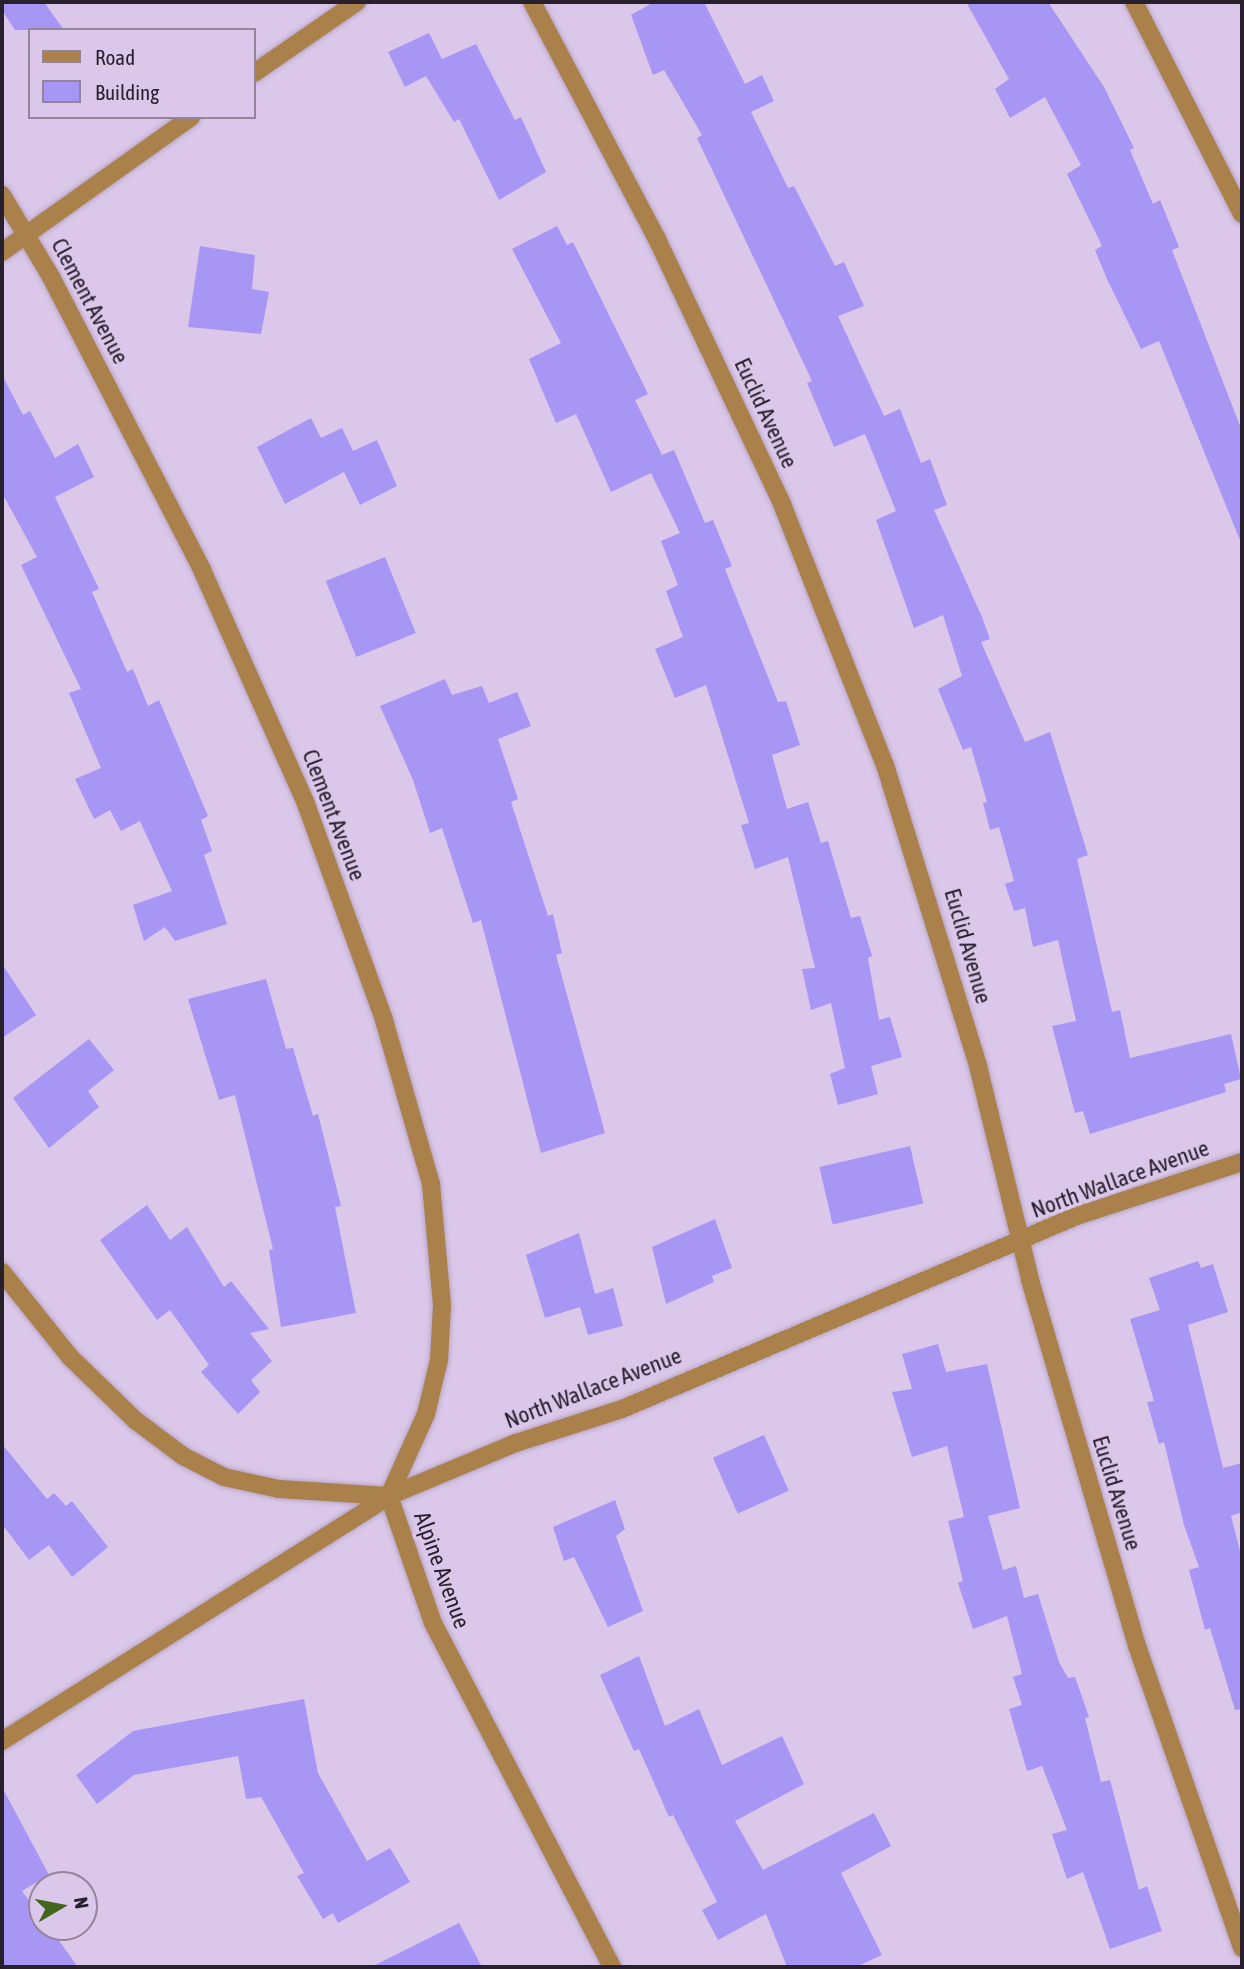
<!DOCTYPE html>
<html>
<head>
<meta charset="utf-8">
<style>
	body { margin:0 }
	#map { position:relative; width:1244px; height:1969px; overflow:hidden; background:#dbc7e9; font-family:"Asap Condensed",sans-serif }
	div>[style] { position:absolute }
	.building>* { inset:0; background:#a896f4; transform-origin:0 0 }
	.roads { filter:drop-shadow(0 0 2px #b7a6c3) drop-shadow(0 0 2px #b7a6c3) }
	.street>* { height:18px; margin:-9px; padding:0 9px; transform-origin:9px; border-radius:9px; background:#aa804b }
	span { translate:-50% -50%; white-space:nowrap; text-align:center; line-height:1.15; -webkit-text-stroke:7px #dbc7e9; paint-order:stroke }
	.street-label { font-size:23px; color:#28202d }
	.frame { position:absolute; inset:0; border:4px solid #28202d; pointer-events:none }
	.legend { position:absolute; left:28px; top:28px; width:228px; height:91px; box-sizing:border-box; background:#dbc7e9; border:2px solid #93849e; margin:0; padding:9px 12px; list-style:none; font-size:21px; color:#28202d }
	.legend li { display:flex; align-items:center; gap:14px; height:35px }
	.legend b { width:35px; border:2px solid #93849e }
	.north { position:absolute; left:28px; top:1871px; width:70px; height:70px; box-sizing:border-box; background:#dbc7e9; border:2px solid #93849e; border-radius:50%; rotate:80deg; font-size:19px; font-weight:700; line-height:28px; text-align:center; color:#28202d }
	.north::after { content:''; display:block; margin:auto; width:24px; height:32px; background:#43661d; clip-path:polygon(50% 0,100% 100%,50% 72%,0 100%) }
</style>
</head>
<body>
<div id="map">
	<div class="building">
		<i style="clip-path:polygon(2px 2px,44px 2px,64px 30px,15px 30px,2px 10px)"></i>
		<i style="clip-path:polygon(654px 2px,704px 2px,745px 84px,762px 75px,774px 101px,751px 112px,788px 188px,794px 186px,835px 266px,844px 262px,864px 306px,838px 316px,884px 416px,900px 409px,921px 463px,930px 459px,947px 505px,934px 510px,982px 617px,990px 639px,981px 642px,1025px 742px,1050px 732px,1088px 855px,1077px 859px,1112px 1012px,1120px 1010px,1130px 1058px,1231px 1034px,1241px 1079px,1224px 1084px,1226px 1092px,1090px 1134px,1083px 1111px,1075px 1113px,1052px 1026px,1076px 1021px,1058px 940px,1033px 947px,1025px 908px,1014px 911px,1005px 884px,1014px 881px,999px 827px,990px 830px,983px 803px,987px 802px,971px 747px,963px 750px,938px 689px,962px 676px,943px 615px,914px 628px,876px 520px,896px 511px,865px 434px,834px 447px,807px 383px,812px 381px,697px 138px,702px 135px,664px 70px,653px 75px,631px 15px)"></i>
		<i style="clip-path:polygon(966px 2px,1048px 2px,1104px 87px,1134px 148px,1130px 150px,1153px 204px,1160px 200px,1179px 247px,1172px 250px,1242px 431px,1242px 545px,1159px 341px,1141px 349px,1107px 279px,1095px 250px,1102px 246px,1067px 174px,1081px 165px,1045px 97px,1010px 118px,995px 89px,1009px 79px)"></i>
		<i style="clip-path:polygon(429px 33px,442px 59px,476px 44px,515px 120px,521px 117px,546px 172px,499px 200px,459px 119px,454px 122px,426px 76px,405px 87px,388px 52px)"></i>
		<i style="clip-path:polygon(557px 226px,567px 245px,573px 242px,648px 394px,635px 400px,662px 455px,674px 450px,705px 523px,713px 520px,732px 566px,725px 569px,778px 702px,786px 701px,800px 745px,772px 755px,787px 809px,808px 802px,821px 843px,828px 841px,851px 918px,860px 916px,872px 956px,868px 958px,879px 1020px,890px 1017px,902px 1057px,871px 1066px,878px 1094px,838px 1105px,830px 1074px,845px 1068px,831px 1003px,811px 1010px,802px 969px,815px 968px,788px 857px,755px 869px,741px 825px,749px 823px,706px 685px,675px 698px,655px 649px,683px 637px,666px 591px,678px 585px,661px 541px,680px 533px,651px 473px,611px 492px,576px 414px,556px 423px,529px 359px,561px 343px,512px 249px)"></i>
		<i style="clip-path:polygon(200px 246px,255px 255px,252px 289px,269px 292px,261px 334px,188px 327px)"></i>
		<i style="clip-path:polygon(2px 375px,23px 415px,30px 411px,55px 458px,78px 444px,94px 477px,55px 497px,99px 589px,92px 592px,127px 672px,133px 669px,148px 706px,159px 700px,208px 816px,201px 820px,212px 851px,204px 855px,227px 924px,175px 941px,165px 927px,144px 941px,133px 905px,172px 891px,140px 821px,121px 831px,110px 810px,94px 819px,75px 779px,101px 768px,69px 693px,81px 689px,21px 565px,37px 557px,2px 493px)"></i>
		<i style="clip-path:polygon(311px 418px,321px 438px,342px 428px,353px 451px,377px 440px,397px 486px,360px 505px,344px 472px,285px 504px,257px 447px)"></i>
		<i style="left:385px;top:557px;width:82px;height:64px;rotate:68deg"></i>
		<i style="clip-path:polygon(445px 679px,452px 695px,482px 686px,489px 703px,517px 692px,531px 726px,498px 739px,518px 799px,511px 802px,548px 916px,553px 914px,562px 953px,556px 955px,605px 1133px,541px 1153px,481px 920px,473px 923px,442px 828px,430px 833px,413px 780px,380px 706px)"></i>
		<i style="clip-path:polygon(2px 964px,36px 1015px,2px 1038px)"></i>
		<i style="clip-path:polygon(266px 979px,286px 1049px,293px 1048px,313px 1116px,318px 1114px,341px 1206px,335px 1207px,356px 1313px,281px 1327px,269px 1250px,273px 1249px,235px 1095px,219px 1100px,188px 999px)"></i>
		<i style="clip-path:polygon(89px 1039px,114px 1070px,88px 1091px,99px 1107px,49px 1148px,13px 1098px)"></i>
		<i style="left:910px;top:1146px;width:59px;height:93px;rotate:77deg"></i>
		<i style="clip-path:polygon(147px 1205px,170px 1240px,187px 1227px,224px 1287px,231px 1281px,269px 1329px,250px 1333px,272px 1361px,251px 1380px,260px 1392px,238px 1414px,201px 1372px,209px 1365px,170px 1310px,157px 1320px,100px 1240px)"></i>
		<i style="clip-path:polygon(715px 1219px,732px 1268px,712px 1276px,714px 1282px,666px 1304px,652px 1247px)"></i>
		<i style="clip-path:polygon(579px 1233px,595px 1294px,613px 1288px,623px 1326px,588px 1335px,580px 1307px,545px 1318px,526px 1255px)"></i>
		<i style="clip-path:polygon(1198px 1261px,1201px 1268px,1213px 1264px,1228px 1312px,1188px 1325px,1223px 1468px,1242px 1463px,1242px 1512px,1231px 1516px,1242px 1559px,1242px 1709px,1235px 1710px,1210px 1628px,1205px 1630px,1189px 1570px,1199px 1567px,1184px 1525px,1164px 1442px,1159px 1444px,1147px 1402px,1154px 1401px,1130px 1319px,1160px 1310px,1149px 1278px)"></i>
		<i style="clip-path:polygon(938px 1344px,946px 1372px,987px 1364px,1020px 1508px,988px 1516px,1003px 1570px,1016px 1566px,1024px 1598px,1038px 1594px,1059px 1662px,1068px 1678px,1075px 1677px,1089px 1717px,1085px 1718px,1101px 1782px,1110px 1780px,1139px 1890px,1147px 1886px,1162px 1931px,1110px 1949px,1083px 1872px,1067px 1879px,1052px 1834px,1067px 1830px,1042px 1766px,1027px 1771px,1009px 1709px,1022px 1705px,1013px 1677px,1022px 1674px,1007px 1616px,973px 1629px,958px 1583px,963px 1581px,948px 1521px,964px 1517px,947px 1446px,912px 1457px,892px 1392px,912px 1389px,902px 1354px)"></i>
		<i style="left:764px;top:1435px;width:61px;height:56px;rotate:66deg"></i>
		<i style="clip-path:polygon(2px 1444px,47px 1499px,54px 1493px,66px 1506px,72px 1501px,108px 1547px,72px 1577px,49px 1545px,29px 1560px,2px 1524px)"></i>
		<i style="clip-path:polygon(615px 1500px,625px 1529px,616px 1536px,643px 1611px,608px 1627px,574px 1557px,564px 1561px,553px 1527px)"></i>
		<i style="clip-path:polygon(639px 1656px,665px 1726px,699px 1709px,722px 1765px,782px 1736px,804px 1784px,735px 1821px,763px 1870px,874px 1813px,891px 1846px,841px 1873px,882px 1955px,856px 1967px,787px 1967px,766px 1914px,718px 1940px,702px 1910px,717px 1902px,673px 1815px,669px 1817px,639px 1749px,634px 1751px,600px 1675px)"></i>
		<i style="clip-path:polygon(304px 1699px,318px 1773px,367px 1861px,390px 1848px,410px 1882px,338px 1923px,333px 1913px,323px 1919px,297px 1876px,304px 1873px,261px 1797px,246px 1799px,238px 1756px,134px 1775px,97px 1804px,76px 1775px,133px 1731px)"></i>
		<i style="clip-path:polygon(2px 1787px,49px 1875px,22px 1891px,42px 1918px,42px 1927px,49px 1927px,78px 1967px,2px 1967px)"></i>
		<i style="clip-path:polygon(459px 1923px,482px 1967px,371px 1967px)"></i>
	</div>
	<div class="roads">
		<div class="street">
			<i style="left:532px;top:2px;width:266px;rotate:62.2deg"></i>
			<i style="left:656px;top:237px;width:295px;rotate:64.7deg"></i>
			<i style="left:782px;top:504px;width:281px;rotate:68.5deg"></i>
			<i style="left:885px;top:765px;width:315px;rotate:72.8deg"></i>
			<i style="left:978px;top:1066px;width:220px;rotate:76.3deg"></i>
			<i style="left:1030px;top:1280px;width:381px;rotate:73.7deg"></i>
			<i style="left:1137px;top:1646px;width:320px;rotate:70.8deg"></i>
			<i style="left:1134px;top:2px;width:238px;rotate:63deg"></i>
			<i style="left:254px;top:73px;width:125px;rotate:-34.6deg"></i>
			<i style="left:2px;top:195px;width:96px;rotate:59.1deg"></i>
			<i style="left:51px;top:277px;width:330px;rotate:62.7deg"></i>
			<i style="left:202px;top:570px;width:256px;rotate:66deg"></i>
			<i style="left:306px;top:804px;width:230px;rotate:70.1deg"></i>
			<i style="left:384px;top:1020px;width:171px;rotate:74deg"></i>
			<i style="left:431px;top:1184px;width:121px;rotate:84.8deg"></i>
			<i style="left:442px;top:1305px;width:55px;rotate:93.1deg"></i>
			<i style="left:439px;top:1360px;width:56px;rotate:103.5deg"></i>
			<i style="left:426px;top:1414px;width:90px;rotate:114.3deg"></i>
			<i style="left:2px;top:252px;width:232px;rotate:-35.5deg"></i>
			<i style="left:2px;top:1272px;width:109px;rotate:51.3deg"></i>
			<i style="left:70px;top:1357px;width:91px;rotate:44.1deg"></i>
			<i style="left:135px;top:1420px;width:60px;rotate:36.9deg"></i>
			<i style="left:183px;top:1456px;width:46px;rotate:27.1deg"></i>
			<i style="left:224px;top:1477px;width:56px;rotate:12.3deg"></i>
			<i style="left:279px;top:1489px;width:110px;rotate:3.6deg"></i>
			<i style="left:389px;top:1496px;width:134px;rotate:70.9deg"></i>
			<i style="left:433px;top:1623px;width:388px;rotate:62.5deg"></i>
			<i style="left:2px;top:1741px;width:458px;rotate:-32.3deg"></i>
			<i style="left:389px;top:1496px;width:138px;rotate:-22.7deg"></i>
			<i style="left:516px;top:1443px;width:111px;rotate:-17.8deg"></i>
			<i style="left:622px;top:1409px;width:497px;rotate:-23deg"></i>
			<i style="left:1080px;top:1215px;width:170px;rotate:-18.1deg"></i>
		</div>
	</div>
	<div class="street-label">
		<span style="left:90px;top:301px;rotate:62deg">Clement Avenue</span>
		<span style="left:766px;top:413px;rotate:65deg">Euclid Avenue</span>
		<span style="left:334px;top:815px;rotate:69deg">Clement Avenue</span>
		<span style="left:968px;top:946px;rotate:74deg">Euclid Avenue</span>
		<span style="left:1120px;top:1179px;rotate:-20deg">North Wallace Avenue</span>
		<span style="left:593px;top:1388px;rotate:-21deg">North Wallace Avenue</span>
		<span style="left:1117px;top:1493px;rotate:73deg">Euclid Avenue</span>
		<span style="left:442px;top:1570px;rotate:70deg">Alpine Avenue</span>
	</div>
	<div class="frame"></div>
	<ul class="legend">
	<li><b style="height:9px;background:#aa804b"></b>Road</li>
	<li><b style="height:19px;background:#a896f4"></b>Building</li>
	</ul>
	<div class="north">N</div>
</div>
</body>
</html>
